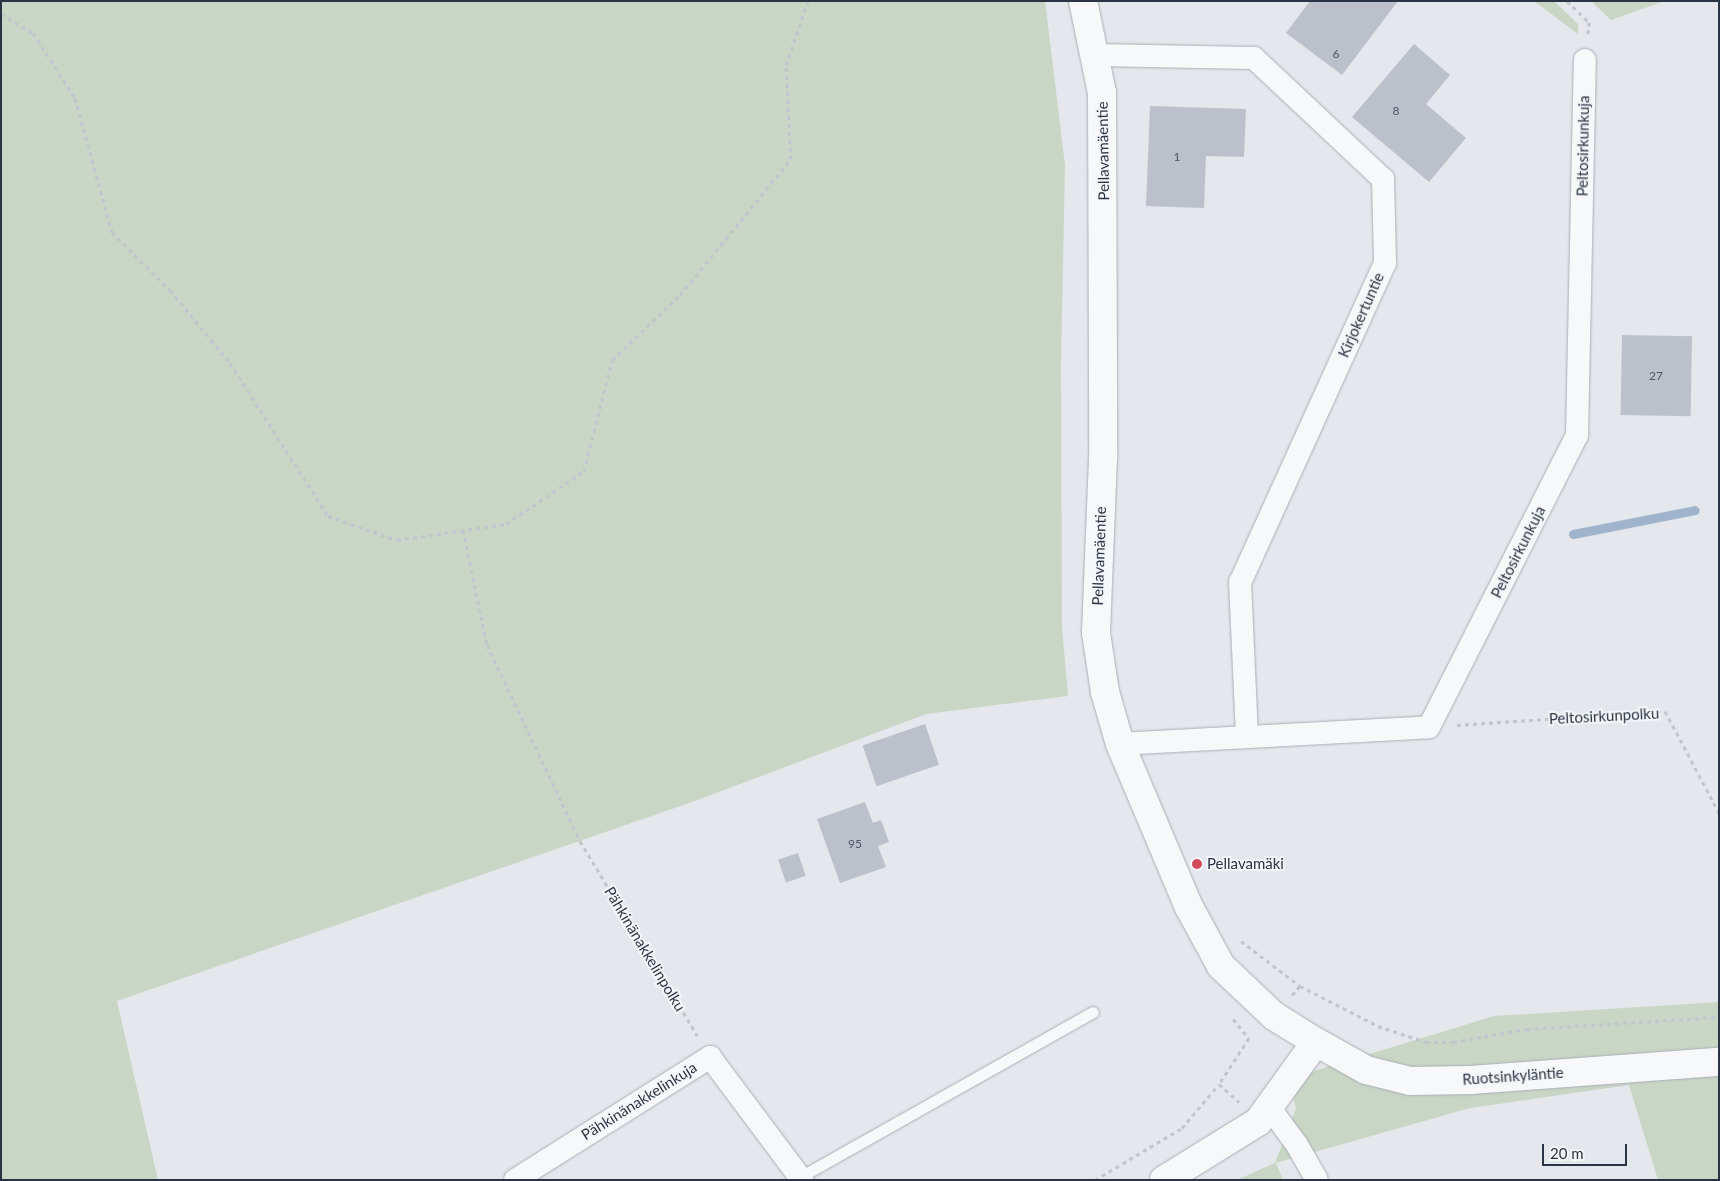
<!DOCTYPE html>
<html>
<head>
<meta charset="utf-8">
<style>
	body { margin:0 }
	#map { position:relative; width:1720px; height:1181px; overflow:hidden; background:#e4e7ec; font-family:Lato,sans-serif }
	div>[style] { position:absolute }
	.green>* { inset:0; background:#c9d6c5 }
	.stream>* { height:9px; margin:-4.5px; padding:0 4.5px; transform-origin:4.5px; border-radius:4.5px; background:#9fb4cc }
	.building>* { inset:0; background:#bbc0ca; transform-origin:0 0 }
	.path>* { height:3px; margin-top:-1.5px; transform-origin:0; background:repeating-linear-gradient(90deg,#c2c5cb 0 4px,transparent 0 8px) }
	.roads { filter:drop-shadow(0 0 1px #a9aeb7) drop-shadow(0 0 1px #a9aeb7) }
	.service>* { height:11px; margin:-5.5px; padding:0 5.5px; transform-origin:5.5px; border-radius:5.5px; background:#f7f8fa }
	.minor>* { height:22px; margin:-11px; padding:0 11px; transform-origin:11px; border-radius:11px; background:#f7f8fa }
	.tertiary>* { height:28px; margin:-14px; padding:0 14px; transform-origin:14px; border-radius:14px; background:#f7f8fa }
	.dots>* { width:14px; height:14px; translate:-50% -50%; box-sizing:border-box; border:2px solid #f4f6f9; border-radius:50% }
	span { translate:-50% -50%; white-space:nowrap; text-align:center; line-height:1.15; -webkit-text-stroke:4px #f4f6f9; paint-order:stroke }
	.number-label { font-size:12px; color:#4f5766 }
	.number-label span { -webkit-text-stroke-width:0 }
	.street-label { font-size:15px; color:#2b3445 }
	.poi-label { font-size:15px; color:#2b3445 }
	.left { translate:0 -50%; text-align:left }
	.frame { position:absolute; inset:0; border:2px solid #2b3445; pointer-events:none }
	.scale { position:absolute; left:1542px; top:1144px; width:85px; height:22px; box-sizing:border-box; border:2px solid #2b3445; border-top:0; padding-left:6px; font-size:15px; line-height:18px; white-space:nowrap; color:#2b3445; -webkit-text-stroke:4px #f4f6f9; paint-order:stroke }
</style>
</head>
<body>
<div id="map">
	<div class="green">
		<i style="clip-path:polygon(1px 1px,1045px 1px,1065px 165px,1061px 365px,1062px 627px,1068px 696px,926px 714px,692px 802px,117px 1001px,158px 1180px,1px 1180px)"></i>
		<i style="clip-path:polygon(1534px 1px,1554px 1px,1578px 24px,1578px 34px)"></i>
		<i style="clip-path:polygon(1591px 1px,1665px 1px,1611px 20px)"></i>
		<i style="clip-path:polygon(1719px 1002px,1719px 1180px,1658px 1180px,1629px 1085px,1470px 1108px,1276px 1163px,1283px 1180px,1237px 1180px,1275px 1163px,1296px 1108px,1288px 1079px,1494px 1016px)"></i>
	</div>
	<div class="stream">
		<i style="left:1573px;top:534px;width:124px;rotate:-11.1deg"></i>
	</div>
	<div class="building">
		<i style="clip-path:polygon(1310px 1px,1398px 1px,1342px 75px,1286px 33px)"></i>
		<i style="clip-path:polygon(1414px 44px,1450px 75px,1426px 104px,1466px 138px,1429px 182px,1352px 117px)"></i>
		<i style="clip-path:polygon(1150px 106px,1246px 109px,1244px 157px,1206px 156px,1204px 208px,1146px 206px)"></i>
		<i style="left:1622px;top:335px;width:70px;height:80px;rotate:1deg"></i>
		<i style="left:925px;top:724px;width:43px;height:66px;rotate:71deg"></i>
		<i style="clip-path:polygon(865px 802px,873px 823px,881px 820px,889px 842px,878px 846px,886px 867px,840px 883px,817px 819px)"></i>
		<i style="left:798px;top:853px;width:24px;height:21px;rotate:71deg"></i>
	</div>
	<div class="path">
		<i style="left:1567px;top:1px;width:30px;rotate:44deg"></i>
		<i style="left:1589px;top:22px;width:12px;rotate:95deg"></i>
		<i style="left:1px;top:14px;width:37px;rotate:31deg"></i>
		<i style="left:33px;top:33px;width:77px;rotate:57.1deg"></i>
		<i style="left:75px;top:98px;width:139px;rotate:74.6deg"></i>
		<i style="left:112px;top:232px;width:82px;rotate:45deg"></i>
		<i style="left:170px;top:290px;width:94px;rotate:50.6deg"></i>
		<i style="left:230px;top:363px;width:182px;rotate:57.4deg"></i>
		<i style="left:328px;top:516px;width:73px;rotate:19.2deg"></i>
		<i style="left:397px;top:540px;width:110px;rotate:-8.4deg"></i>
		<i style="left:506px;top:524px;width:94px;rotate:-34.2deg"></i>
		<i style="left:584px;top:471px;width:114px;rotate:-75.8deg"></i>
		<i style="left:612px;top:360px;width:94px;rotate:-43.7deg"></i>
		<i style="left:680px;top:295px;width:176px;rotate:-50.8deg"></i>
		<i style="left:791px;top:159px;width:94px;rotate:-93deg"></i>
		<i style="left:786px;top:65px;width:68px;rotate:-71deg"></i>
		<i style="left:463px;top:530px;width:117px;rotate:78.2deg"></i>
		<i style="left:487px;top:645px;width:217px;rotate:64.6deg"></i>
		<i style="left:580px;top:841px;width:227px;rotate:58.9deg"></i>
		<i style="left:1457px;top:725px;width:208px;rotate:-3.9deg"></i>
		<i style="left:1665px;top:711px;width:115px;rotate:62.1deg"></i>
		<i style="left:1241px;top:941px;width:74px;rotate:37.3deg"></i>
		<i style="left:1292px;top:995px;width:12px;rotate:-48deg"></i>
		<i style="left:1300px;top:986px;width:88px;rotate:27.1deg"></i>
		<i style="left:1378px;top:1026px;width:51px;rotate:18.4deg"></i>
		<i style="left:1426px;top:1042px;width:27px"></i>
		<i style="left:1453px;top:1042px;width:75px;rotate:-10deg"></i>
		<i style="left:1527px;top:1029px;width:192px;rotate:-3.6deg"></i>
		<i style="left:1233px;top:1019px;width:25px;rotate:50deg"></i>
		<i style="left:1249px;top:1038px;width:55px;rotate:123.1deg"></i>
		<i style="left:1219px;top:1084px;width:27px;rotate:42deg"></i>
		<i style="left:1095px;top:1180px;width:101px;rotate:-30.9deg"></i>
		<i style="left:1182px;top:1128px;width:57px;rotate:-49.9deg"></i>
	</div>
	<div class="roads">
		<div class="service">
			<i style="left:800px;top:1177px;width:336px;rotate:-29.4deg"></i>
		</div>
		<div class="minor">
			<i style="left:1094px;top:55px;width:160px;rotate:1.1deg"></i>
			<i style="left:1254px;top:58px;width:177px;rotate:43.2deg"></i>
			<i style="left:1383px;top:179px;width:84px;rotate:88.6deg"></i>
			<i style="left:1385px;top:263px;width:350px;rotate:114.4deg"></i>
			<i style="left:1240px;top:582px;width:155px;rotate:87.4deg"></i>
			<i style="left:1120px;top:744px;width:309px;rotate:-3.1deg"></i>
			<i style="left:1429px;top:727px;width:327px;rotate:-63.1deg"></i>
			<i style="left:1577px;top:435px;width:375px;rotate:-88.8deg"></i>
			<i style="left:1269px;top:1107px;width:47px;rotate:53.6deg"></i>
			<i style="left:1297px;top:1145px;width:40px;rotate:60.3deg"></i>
			<i style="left:515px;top:1180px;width:231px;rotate:-32.2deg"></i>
			<i style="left:710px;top:1057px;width:154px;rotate:53.2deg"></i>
		</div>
		<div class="tertiary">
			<i style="left:1083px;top:1px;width:94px;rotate:78.3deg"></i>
			<i style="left:1102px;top:93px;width:365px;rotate:89.8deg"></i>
			<i style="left:1103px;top:458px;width:175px;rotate:92.3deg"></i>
			<i style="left:1096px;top:633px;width:60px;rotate:81.3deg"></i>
			<i style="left:1105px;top:692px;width:54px;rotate:73.9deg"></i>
			<i style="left:1120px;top:744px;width:177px;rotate:67.1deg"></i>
			<i style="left:1189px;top:907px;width:67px;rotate:61.5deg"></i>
			<i style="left:1221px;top:966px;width:73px;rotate:43.3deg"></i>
			<i style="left:1274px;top:1016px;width:49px;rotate:31.8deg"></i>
			<i style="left:1316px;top:1042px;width:57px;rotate:29.2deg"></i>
			<i style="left:1366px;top:1070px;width:45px;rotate:14deg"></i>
			<i style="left:1410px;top:1081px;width:61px;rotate:-0.9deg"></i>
			<i style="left:1471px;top:1080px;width:249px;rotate:-4.2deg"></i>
			<i style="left:1164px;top:1180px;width:110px;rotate:-31.7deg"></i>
			<i style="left:1258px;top:1122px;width:99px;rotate:-54.1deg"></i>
		</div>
	</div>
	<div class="dots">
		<i style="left:1197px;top:864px;background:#d1495b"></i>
	</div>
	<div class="number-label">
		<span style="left:1336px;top:54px">6</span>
		<span style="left:1396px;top:111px">8</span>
		<span style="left:1177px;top:157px">1</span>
		<span style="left:1656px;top:376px">27</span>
		<span style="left:855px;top:844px">95</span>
	</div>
	<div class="street-label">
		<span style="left:1583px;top:146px;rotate:-89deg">Peltosirkunkuja</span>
		<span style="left:1103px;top:151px;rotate:-91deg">Pellavamäentie</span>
		<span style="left:1361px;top:315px;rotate:-66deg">Kirjokertuntie</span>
		<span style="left:1518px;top:552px;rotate:-63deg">Peltosirkunkuja</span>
		<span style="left:1099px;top:556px;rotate:-88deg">Pellavamäentie</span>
		<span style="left:1604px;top:716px;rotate:-3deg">Peltosirkunpolku</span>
		<span style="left:645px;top:949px;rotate:59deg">Pähkinänakkelinpolku</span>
		<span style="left:1513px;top:1076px;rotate:-4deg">Ruotsinkyläntie</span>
		<span style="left:639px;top:1101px;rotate:-32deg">Pähkinänakkelinkuja</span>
	</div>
	<div class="poi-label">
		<span class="left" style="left:1207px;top:864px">Pellavamäki</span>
	</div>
	<div class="frame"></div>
	<div class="scale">20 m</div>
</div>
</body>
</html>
